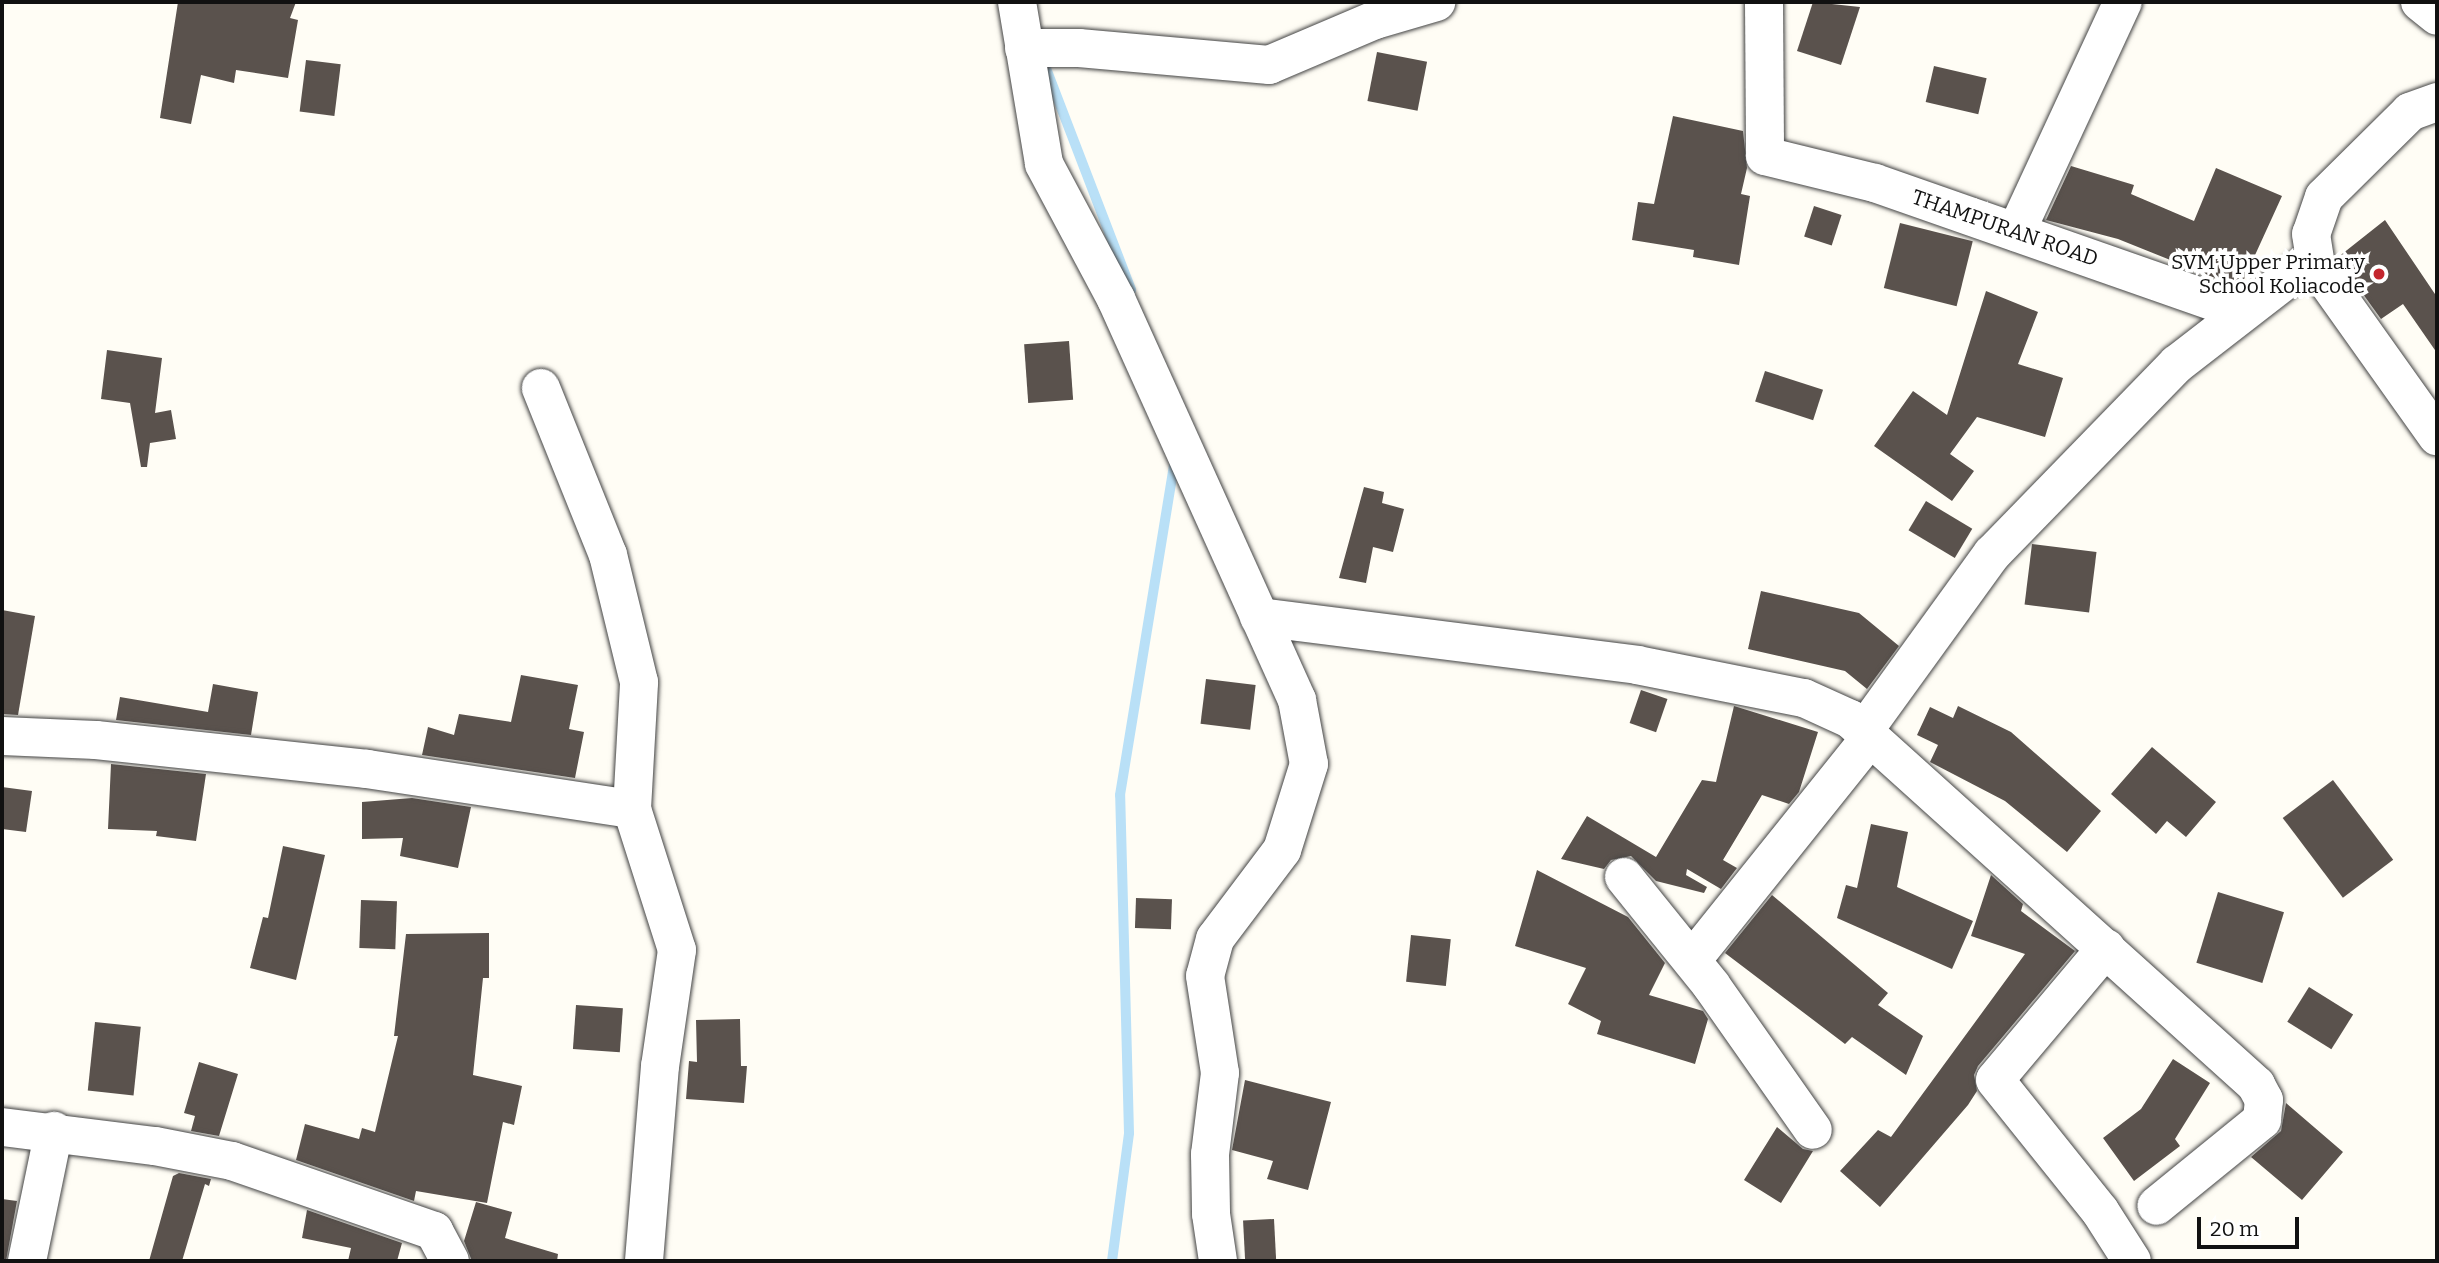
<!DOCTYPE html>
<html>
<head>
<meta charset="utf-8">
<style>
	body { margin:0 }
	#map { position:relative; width:2439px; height:1263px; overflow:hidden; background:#fffdf5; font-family:Bitter,serif }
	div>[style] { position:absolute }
	.stream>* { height:10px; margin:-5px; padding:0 5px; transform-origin:5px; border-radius:5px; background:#b9e0f7 }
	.building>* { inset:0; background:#5a524d; transform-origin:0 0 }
	.roads { filter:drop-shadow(0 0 2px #444) drop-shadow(0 0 2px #444) }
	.minor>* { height:38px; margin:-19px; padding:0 19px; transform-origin:19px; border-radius:19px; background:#fff }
	.dots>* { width:19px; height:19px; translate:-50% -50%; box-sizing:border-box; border:4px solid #fff; border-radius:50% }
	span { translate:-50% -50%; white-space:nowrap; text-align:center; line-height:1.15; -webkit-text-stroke:7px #fff; paint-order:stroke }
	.street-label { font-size:21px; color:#111 }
	.poi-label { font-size:21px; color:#111 }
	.right { translate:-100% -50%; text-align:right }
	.frame { position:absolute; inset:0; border:4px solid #111; pointer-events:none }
	.scale { position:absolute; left:2197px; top:1217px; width:102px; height:32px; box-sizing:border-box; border:4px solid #111; border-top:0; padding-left:9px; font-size:21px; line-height:24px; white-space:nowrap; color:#111; -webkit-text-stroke:5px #fff; paint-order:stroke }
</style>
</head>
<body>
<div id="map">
	<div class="stream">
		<i style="left:1044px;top:63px;width:243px;rotate:69deg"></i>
		<i style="left:1112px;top:1261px;width:129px;rotate:-82.4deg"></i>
		<i style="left:1129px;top:1133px;width:338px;rotate:-91.5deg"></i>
		<i style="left:1120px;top:795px;width:340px;rotate:-80.7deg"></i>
	</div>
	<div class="building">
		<i style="clip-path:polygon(178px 2px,296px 2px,290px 18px,298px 20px,288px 78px,236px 70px,234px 83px,201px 75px,191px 124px,160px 118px)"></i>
		<i style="clip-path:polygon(1813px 2px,1860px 7px,1841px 65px,1797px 51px)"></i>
		<i style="left:1377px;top:52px;width:51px;height:50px;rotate:11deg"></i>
		<i style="left:306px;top:60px;width:35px;height:52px;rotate:7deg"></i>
		<i style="left:1934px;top:66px;width:54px;height:37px;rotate:13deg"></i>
		<i style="clip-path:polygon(1673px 116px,1743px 131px,1747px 168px,1741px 194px,1750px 196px,1739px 265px,1693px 257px,1694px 250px,1632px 240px,1638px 202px,1654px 204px)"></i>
		<i style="clip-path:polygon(2071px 166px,2134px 185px,2131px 194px,2194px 221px,2216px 168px,2282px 196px,2240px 288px,2118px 239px,2046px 220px)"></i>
		<i style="left:1814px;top:206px;width:29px;height:32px;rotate:18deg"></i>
		<i style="clip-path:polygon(2385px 220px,2437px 297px,2437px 353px,2403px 304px,2381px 319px,2337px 258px)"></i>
		<i style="left:1900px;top:223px;width:75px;height:67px;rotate:14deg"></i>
		<i style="clip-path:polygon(1986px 291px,2038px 312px,2018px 364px,2063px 378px,2045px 437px,1977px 417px,1950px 454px,1974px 471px,1952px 501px,1874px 446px,1913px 391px,1947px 415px)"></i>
		<i style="left:1069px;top:341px;width:59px;height:45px;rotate:86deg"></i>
		<i style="clip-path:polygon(107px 350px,162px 358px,155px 413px,171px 410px,176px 439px,150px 443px,147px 467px,141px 467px,130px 403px,101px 399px)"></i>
		<i style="left:1765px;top:371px;width:61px;height:32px;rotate:18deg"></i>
		<i style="clip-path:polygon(1364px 487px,1384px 492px,1382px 503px,1404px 509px,1393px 552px,1373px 547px,1366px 583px,1339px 578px)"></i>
		<i style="left:1926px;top:501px;width:54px;height:34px;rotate:31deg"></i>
		<i style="left:2032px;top:544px;width:65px;height:61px;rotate:7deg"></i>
		<i style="clip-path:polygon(1761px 591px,1859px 613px,1899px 646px,1867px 689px,1845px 671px,1748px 649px)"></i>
		<i style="clip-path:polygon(2px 610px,35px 616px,18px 715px,2px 714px)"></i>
		<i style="clip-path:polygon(521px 675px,578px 685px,569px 729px,584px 732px,575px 778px,422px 755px,428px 727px,454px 735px,459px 714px,511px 722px)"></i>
		<i style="left:1206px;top:679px;width:50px;height:45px;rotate:7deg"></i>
		<i style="clip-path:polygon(213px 684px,258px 692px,251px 735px,116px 720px,120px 697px,208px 712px)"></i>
		<i style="left:1641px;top:690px;width:28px;height:35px;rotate:19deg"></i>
		<i style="clip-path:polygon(1734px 706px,1818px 732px,1799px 792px,1789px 804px,1762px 795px,1723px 860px,1737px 868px,1721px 889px,1687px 869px,1686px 875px,1707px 887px,1704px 893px,1656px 881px,1631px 856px,1611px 860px,1604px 869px,1561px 859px,1587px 816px,1656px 857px,1702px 780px,1716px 782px)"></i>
		<i style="clip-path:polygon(1958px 706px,2011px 732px,2101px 811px,2067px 852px,2005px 801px,1930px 762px,1938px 745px,1917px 735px,1930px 707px,1953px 718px)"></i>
		<i style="clip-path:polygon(2152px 747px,2216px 802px,2186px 837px,2167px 821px,2156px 834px,2111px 794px)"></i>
		<i style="clip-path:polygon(111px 764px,206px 774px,196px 841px,156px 836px,157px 831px,108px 829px)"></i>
		<i style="left:2333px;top:780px;width:100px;height:63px;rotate:53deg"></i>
		<i style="clip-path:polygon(2px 787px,32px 791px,26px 832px,2px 829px)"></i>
		<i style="clip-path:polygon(412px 798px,471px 807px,458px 868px,400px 856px,403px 838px,362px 839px,362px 802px)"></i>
		<i style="clip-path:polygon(1871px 824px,1908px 832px,1897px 887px,1973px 921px,1952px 969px,1837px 918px,1846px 885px,1857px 888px)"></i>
		<i style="clip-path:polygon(283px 846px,325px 855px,296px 980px,250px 968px,263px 917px,268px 918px)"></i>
		<i style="clip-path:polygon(1537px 870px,1628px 917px,1665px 963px,1649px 995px,1703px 1011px,1708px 1019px,1695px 1064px,1597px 1034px,1601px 1021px,1568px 1004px,1586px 968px,1515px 946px)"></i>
		<i style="clip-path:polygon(1991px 875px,2023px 904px,2021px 911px,2075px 951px,1978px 1066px,1974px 1075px,1977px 1091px,1968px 1105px,1880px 1207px,1840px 1171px,1878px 1130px,1891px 1137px,2025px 954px,1971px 936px)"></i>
		<i style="left:2218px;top:892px;width:69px;height:74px;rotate:17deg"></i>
		<i style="clip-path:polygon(1772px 895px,1888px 993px,1878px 1005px,1923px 1036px,1906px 1075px,1852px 1037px,1845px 1044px,1725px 953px)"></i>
		<i style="left:1136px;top:898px;width:36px;height:30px;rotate:2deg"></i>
		<i style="left:361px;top:900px;width:36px;height:48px;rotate:2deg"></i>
		<i style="clip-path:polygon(489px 933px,489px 978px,483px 978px,473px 1075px,522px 1086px,514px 1125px,503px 1122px,487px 1203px,416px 1191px,414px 1201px,296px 1160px,305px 1124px,359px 1139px,362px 1128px,375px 1132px,398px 1036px,394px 1036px,406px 934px)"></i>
		<i style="left:1411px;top:935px;width:40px;height:47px;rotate:6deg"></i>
		<i style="left:2309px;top:987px;width:52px;height:41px;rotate:32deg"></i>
		<i style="left:576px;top:1005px;width:47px;height:44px;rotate:4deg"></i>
		<i style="clip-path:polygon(740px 1019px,741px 1066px,747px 1066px,744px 1103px,686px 1099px,689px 1061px,697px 1062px,696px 1020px)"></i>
		<i style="left:95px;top:1022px;width:46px;height:69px;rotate:6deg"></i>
		<i style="clip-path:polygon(2173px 1059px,2210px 1083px,2175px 1139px,2180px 1146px,2134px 1181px,2103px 1138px,2141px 1109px)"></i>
		<i style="clip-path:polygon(199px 1062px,238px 1074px,219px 1136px,191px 1131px,195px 1116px,184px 1113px)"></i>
		<i style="clip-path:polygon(1245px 1080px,1331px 1102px,1308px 1190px,1267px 1179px,1273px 1161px,1232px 1150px)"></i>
		<i style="clip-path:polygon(2286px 1103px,2343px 1152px,2302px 1200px,2251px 1157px,2281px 1131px)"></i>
		<i style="clip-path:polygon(1777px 1127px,1803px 1149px,1813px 1151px,1781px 1203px,1744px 1180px)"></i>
		<i style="clip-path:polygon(179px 1173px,211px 1179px,209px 1186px,205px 1184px,182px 1261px,149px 1261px,173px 1176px)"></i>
		<i style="clip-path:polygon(2px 1199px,17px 1201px,6px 1261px,2px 1261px)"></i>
		<i style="clip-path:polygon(476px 1202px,512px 1212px,505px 1238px,558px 1254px,557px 1261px,472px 1261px,464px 1241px)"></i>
		<i style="clip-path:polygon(307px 1210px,402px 1243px,397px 1261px,348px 1261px,351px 1248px,302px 1238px)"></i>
		<i style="left:1274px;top:1219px;width:42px;height:31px;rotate:87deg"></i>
	</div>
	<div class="roads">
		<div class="minor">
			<i style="left:1017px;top:2px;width:164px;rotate:80.5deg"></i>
			<i style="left:1044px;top:164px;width:153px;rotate:61.9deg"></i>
			<i style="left:1116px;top:299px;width:440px;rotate:65.7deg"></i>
			<i style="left:1297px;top:700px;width:65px;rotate:79.4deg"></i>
			<i style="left:1309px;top:764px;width:90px;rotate:107.4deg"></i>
			<i style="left:1282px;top:850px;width:111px;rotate:127deg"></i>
			<i style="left:1215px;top:939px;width:38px;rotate:105deg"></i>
			<i style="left:1205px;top:976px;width:98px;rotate:81.2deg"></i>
			<i style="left:1220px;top:1073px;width:82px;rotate:97deg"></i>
			<i style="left:1210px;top:1154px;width:60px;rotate:89deg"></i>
			<i style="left:1211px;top:1214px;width:48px;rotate:81.5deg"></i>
			<i style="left:1764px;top:2px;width:154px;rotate:89.6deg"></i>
			<i style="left:1765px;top:156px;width:113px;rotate:13.8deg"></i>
			<i style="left:1875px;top:183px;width:388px;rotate:19.3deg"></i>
			<i style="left:2420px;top:2px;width:22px;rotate:39deg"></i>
			<i style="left:1024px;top:48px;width:55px"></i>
			<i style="left:1079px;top:48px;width:191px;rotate:5.1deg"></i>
			<i style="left:1269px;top:65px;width:115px;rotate:-23deg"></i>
			<i style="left:1375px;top:20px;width:64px;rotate:-16.4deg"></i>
			<i style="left:2437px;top:102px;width:29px;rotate:160deg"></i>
			<i style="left:2410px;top:112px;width:121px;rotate:135.3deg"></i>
			<i style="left:2324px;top:197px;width:39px;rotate:109deg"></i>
			<i style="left:2311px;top:234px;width:32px;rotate:81deg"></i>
			<i style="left:2316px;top:266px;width:209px;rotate:54.6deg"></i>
			<i style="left:2016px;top:232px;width:254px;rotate:-65.1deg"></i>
			<i style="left:1259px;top:617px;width:381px;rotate:7.2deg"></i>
			<i style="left:1637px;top:665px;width:170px;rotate:11.2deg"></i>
			<i style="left:1804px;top:698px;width:51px;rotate:24.5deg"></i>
			<i style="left:1850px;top:719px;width:547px;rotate:42.03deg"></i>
			<i style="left:2256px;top:1085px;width:17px;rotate:62deg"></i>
			<i style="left:2264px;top:1100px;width:20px;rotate:96deg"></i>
			<i style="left:2262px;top:1120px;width:136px;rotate:140.9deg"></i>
			<i style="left:1863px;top:732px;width:220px;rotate:-54.1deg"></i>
			<i style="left:1992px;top:554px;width:265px;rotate:-45.8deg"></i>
			<i style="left:2177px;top:364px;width:173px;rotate:-37.7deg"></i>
			<i style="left:2px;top:736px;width:94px;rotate:2.4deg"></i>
			<i style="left:96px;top:740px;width:273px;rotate:6.1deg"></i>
			<i style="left:367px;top:769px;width:268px;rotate:8.6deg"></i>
			<i style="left:632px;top:809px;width:127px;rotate:-86.8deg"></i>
			<i style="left:639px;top:682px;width:131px;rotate:-103.7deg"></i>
			<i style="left:608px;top:555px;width:180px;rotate:-111.9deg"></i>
			<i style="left:632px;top:809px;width:148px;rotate:72.3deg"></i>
			<i style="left:677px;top:950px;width:117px;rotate:98.3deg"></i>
			<i style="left:660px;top:1066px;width:196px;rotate:94.7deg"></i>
			<i style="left:1624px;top:877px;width:139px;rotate:51.1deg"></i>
			<i style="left:1711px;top:985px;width:177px;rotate:54.9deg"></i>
			<i style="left:2106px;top:948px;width:172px;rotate:130.1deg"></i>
			<i style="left:1995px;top:1080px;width:168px;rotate:51.3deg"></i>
			<i style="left:2100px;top:1211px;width:59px;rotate:57.4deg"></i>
			<i style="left:1692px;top:960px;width:285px;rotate:-51.3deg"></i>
			<i style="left:2px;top:1127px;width:154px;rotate:7.1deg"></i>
			<i style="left:155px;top:1146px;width:78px;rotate:11deg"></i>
			<i style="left:232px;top:1161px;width:214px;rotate:19.1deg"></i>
			<i style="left:434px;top:1231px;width:34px;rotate:62deg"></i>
			<i style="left:27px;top:1261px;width:133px;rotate:-78.3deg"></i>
		</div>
	</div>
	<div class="dots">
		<i style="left:2379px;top:274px;background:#c4262e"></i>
	</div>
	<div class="street-label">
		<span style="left:2005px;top:228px;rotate:19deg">THAMPURAN ROAD</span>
	</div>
	<div class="poi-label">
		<span class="right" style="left:2365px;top:274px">SVM Upper Primary<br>School Koliacode</span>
	</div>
	<div class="frame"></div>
	<div class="scale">20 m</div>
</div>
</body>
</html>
